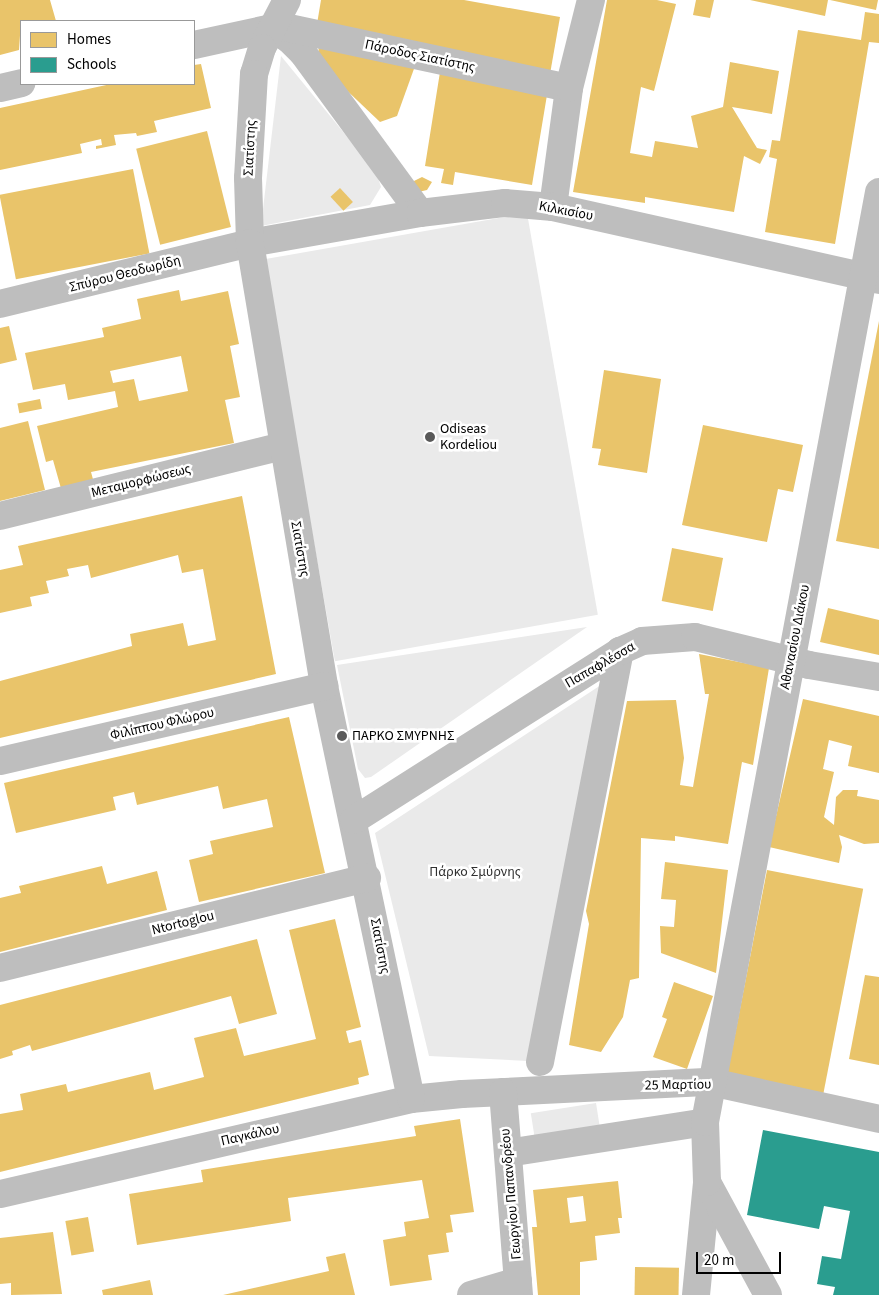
<!DOCTYPE html>
<html>
<head>
<meta charset="utf-8">
<style>
	body { margin:0 }
	#map { position:relative; width:879px; height:1295px; overflow:hidden; background:#fff; font-family:"Source Sans 3",sans-serif }
	div>[style] { position:absolute }
	.green>* { inset:0; background:#eaeaea; transform-origin:0 0 }
	.homes>* { inset:0; background:#e9c46a; transform-origin:0 0 }
	.schools>* { inset:0; background:#2a9d8f }
	.minor>* { height:28px; margin:-14px; padding:0 14px; transform-origin:14px; border-radius:14px; background:#bebebe }
	.tertiary>* { height:28px; margin:-14px; padding:0 14px; transform-origin:14px; border-radius:14px; background:#bebebe }
	.dots>* { width:14px; height:14px; translate:-50% -50%; box-sizing:border-box; border:2px solid #fff; border-radius:50% }
	span { translate:-50% -50%; white-space:nowrap; text-align:center; line-height:1.15; -webkit-text-stroke:5px #fff; paint-order:stroke }
	.street-label { font-size:14px; color:#000 }
	.poi-label { font-size:14px; color:#000 }
	.left { translate:0 -50%; text-align:left }
	.park-label { font-size:14px; color:#303030 }
	.legend { position:absolute; left:20px; top:20px; width:175px; height:65px; box-sizing:border-box; background:#fff; border:1px solid #999; margin:0; padding:6px 9px; list-style:none; font-size:15px; color:#000 }
	.legend li { display:flex; align-items:center; gap:10px; height:25px }
	.legend b { width:25px; border:1px solid #999 }
	.scale { position:absolute; left:696px; top:1252px; width:85px; height:22px; box-sizing:border-box; border:2px solid #000; border-top:0; padding-left:6px; font-size:15px; line-height:18px; white-space:nowrap; color:#000; -webkit-text-stroke:4px #fff; paint-order:stroke }
</style>
</head>
<body>
<div id="map">
	<div class="green">
		<i style="clip-path:polygon(281px 56px,376px 172px,381px 187px,370px 205px,261px 226px)"></i>
		<i style="left:527px;top:213px;width:408px;height:267px;rotate:80deg"></i>
		<i style="clip-path:polygon(587px 627px,371px 777px,365px 778px,358px 769px,337px 665px)"></i>
		<i style="clip-path:polygon(604px 683px,528px 1061px,429px 1056px,375px 833px)"></i>
		<i style="left:596px;top:1103px;width:26px;height:66px;rotate:81deg"></i>
	</div>
	<div class="homes">
		<i style="clip-path:polygon(0 0,50px 0,56px 21px,21px 21px,19px 50px,0 55px)"></i>
		<i style="clip-path:polygon(321px 0,464px 0,560px 17px,550px 74px,317px 24px)"></i>
		<i style="clip-path:polygon(607px 0,657px 0,676px 4px,654px 91px,641px 87px,630px 153px,652px 157px,655px 141px,698px 148px,691px 116px,723px 107px,730px 62px,779px 71px,772px 114px,732px 107px,757px 148px,767px 150px,760px 164px,744px 156px,734px 212px,645px 197px,645px 203px,573px 192px)"></i>
		<i style="clip-path:polygon(696px 0,714px 0,710px 18px,693px 15px)"></i>
		<i style="clip-path:polygon(750px 0,828px 0,825px 16px)"></i>
		<i style="clip-path:polygon(830px 0,878px 0,876px 10px)"></i>
		<i style="clip-path:polygon(865px 12px,879px 14px,879px 43px,869px 42px,835px 244px,765px 232px,777px 159px,769px 157px,772px 140px,780px 141px,798px 30px,861px 40px)"></i>
		<i style="clip-path:polygon(319px 40px,415px 66px,397px 116px,380px 122px,318px 63px)"></i>
		<i style="clip-path:polygon(201px 64px,211px 108px,154px 121px,157px 132px,137px 136px,136px 133px,114px 135px,116px 145px,96px 149px,96px 146px,102px 145px,101px 139px,80px 144px,82px 153px,0 170px,0 108px,111px 84px,194px 84px,194px 65px)"></i>
		<i style="clip-path:polygon(440px 72px,548px 89px,532px 185px,455px 172px,453px 185px,441px 183px,444px 169px,425px 166px)"></i>
		<i style="left:207px;top:131px;width:99px;height:73px;rotate:76deg"></i>
		<i style="left:133px;top:169px;width:86px;height:136px;rotate:79deg"></i>
		<i style="clip-path:polygon(422px 177px,432px 182px,427px 190px,414px 193px,412px 182px)"></i>
		<i style="left:340px;top:188px;width:19px;height:13px;rotate:47deg"></i>
		<i style="clip-path:polygon(evenodd,179px 290px,181px 301px,228px 291px,239px 344px,230px 346px,240px 397px,225px 400px,234px 443px,91px 472px,94px 483px,62px 492px,53px 460px,46px 462px,37px 426px,118px 407px,115px 391px,68px 400px,65px 384px,33px 390px,25px 353px,104px 337px,102px 328px,141px 319px,137px 299px,179px 290px,181px 356px,188px 391px,139px 401px,134px 379px,113px 383px,110px 371px,181px 356px)"></i>
		<i style="clip-path:polygon(879px 321px,879px 549px,836px 541px)"></i>
		<i style="clip-path:polygon(9px 326px,17px 360px,0 364px,0 328px)"></i>
		<i style="clip-path:polygon(604px 370px,661px 379px,647px 473px,598px 465px,601px 449px,592px 448px)"></i>
		<i style="left:40px;top:399px;width:10px;height:23px;rotate:79deg"></i>
		<i style="clip-path:polygon(28px 421px,45px 490px,0 501px,0 428px)"></i>
		<i style="clip-path:polygon(703px 425px,803px 445px,793px 492px,778px 489px,767px 542px,682px 525px)"></i>
		<i style="clip-path:polygon(242px 496px,276px 674px,0 738px,0 681px,132px 646px,130px 634px,183px 623px,188px 646px,216px 640px,203px 569px,182px 573px,178px 555px,91px 578px,88px 565px,67px 569px,69px 576px,46px 581px,49px 593px,30px 597px,32px 606px,0 613px,0 570px,23px 565px,18px 546px)"></i>
		<i style="left:672px;top:548px;width:52px;height:54px;rotate:11deg"></i>
		<i style="clip-path:polygon(828px 608px,879px 620px,879px 655px,820px 642px)"></i>
		<i style="clip-path:polygon(699px 654px,769px 668px,753px 765px,742px 762px,728px 844px,675px 836px,675px 841px,641px 838px,639px 978px,630px 980px,623px 1017px,601px 1052px,569px 1045px,589px 924px,586px 911px,627px 701px,676px 700px,684px 758px,680px 785px,693px 787px,709px 694px,705px 694px)"></i>
		<i style="clip-path:polygon(803px 699px,879px 716px,879px 773px,848px 766px,852px 746px,829px 740px,823px 769px,834px 772px,824px 817px,834px 825px,836px 797px,843px 790px,858px 790px,857px 796px,879px 800px,879px 843px,864px 844px,839px 835px,842px 847px,839px 863px,769px 847px)"></i>
		<i style="clip-path:polygon(289px 717px,325px 873px,199px 902px,189px 860px,213px 854px,210px 841px,273px 827px,267px 799px,223px 809px,218px 786px,137px 805px,134px 792px,113px 797px,116px 810px,16px 833px,4px 783px)"></i>
		<i style="clip-path:polygon(665px 862px,728px 870px,716px 973px,661px 953px,660px 926px,674px 927px,676px 900px,661px 899px)"></i>
		<i style="clip-path:polygon(102px 866px,107px 884px,157px 871px,167px 910px,0 952px,0 898px,21px 893px,19px 886px)"></i>
		<i style="left:767px;top:870px;width:98px;height:211px;rotate:11deg"></i>
		<i style="clip-path:polygon(335px 919px,361px 1027px,346px 1031px,349px 1043px,361px 1040px,369px 1075px,358px 1078px,359px 1084px,0 1172px,0 1114px,23px 1110px,20px 1094px,66px 1084px,68px 1092px,150px 1072px,154px 1090px,204px 1077px,194px 1038px,236px 1028px,244px 1056px,316px 1039px,289px 930px)"></i>
		<i style="clip-path:polygon(257px 939px,277px 1014px,239px 1024px,231px 996px,32px 1051px,30px 1045px,12px 1051px,13px 1055px,0 1059px,0 1005px)"></i>
		<i style="clip-path:polygon(865px 975px,879px 977px,879px 1065px,849px 1059px)"></i>
		<i style="clip-path:polygon(674px 982px,713px 996px,687px 1069px,653px 1057px,667px 1019px,662px 1017px)"></i>
		<i style="clip-path:polygon(460px 1119px,474px 1212px,450px 1215px,453px 1232px,446px 1233px,449px 1252px,428px 1255px,432px 1280px,390px 1286px,383px 1240px,406px 1236px,404px 1222px,429px 1218px,422px 1180px,288px 1198px,291px 1221px,137px 1245px,129px 1194px,203px 1182px,201px 1170px,416px 1136px,414px 1126px)"></i>
		<i style="clip-path:polygon(evenodd,618px 1181px,622px 1218px,618px 1218px,620px 1233px,595px 1236px,597px 1260px,580px 1262px,580px 1295px,538px 1295px,532px 1227px,537px 1227px,533px 1190px,618px 1181px,583px 1196px,586px 1221px,570px 1223px,567px 1198px,583px 1196px)"></i>
		<i style="left:88px;top:1217px;width:35px;height:23px;rotate:80deg"></i>
		<i style="clip-path:polygon(53px 1232px,62px 1294px,11px 1295px,11px 1283px,0 1284px,0 1238px)"></i>
		<i style="clip-path:polygon(345px 1253px,355px 1295px,223px 1295px,329px 1271px,326px 1257px)"></i>
		<i style="left:635px;top:1267px;width:44px;height:28px;rotate:1deg"></i>
		<i style="clip-path:polygon(150px 1280px,153px 1295px,103px 1295px,102px 1290px)"></i>
	</div>
	<div class="schools">
		<i style="clip-path:polygon(763px 1130px,879px 1152px,879px 1295px,833px 1295px,835px 1287px,817px 1284px,822px 1256px,841px 1259px,850px 1211px,824px 1206px,819px 1229px,747px 1215px)"></i>
	</div>
	<div class="minor">
		<i style="left:272px;top:28px;width:20px;rotate:33deg"></i>
		<i style="left:289px;top:39px;width:20px;rotate:45deg"></i>
		<i style="left:303px;top:53px;width:198px;rotate:53.8deg"></i>
		<i style="left:194px;top:45px;width:80px;rotate:-12.3deg"></i>
		<i style="left:272px;top:28px;width:17px"></i>
		<i style="left:289px;top:28px;width:286px;rotate:12.1deg"></i>
		<i style="left:0;top:88px;width:22px;rotate:-13deg"></i>
		<i style="left:553px;top:207px;width:120px;rotate:-82.3deg"></i>
		<i style="left:569px;top:88px;width:91px;rotate:-76deg"></i>
		<i style="left:0;top:304px;width:257px;rotate:-13.7deg"></i>
		<i style="left:250px;top:243px;width:173px;rotate:-10deg"></i>
		<i style="left:420px;top:213px;width:86px;rotate:-6.7deg"></i>
		<i style="left:505px;top:203px;width:48px;rotate:4.8deg"></i>
		<i style="left:553px;top:207px;width:334px;rotate:12.6deg"></i>
		<i style="left:0;top:516px;width:291px;rotate:-13.9deg"></i>
		<i style="left:540px;top:1062px;width:419px;rotate:-79deg"></i>
		<i style="left:0;top:1194px;width:422px;rotate:-13deg"></i>
		<i style="left:411px;top:1099px;width:51px;rotate:-5.6deg"></i>
		<i style="left:462px;top:1094px;width:249px;rotate:-2.8deg"></i>
		<i style="left:711px;top:1082px;width:172px;rotate:12.4deg"></i>
		<i style="left:696px;top:1295px;width:114px;rotate:-84.4deg"></i>
	</div>
	<div class="tertiary">
		<i style="left:287px;top:0;width:54px;rotate:117.5deg"></i>
		<i style="left:262px;top:48px;width:27px;rotate:107deg"></i>
		<i style="left:254px;top:74px;width:104px;rotate:93.3deg"></i>
		<i style="left:248px;top:178px;width:65px;rotate:88.2deg"></i>
		<i style="left:250px;top:243px;width:449px;rotate:80.5deg"></i>
		<i style="left:324px;top:686px;width:422px;rotate:78.1deg"></i>
		<i style="left:0;top:761px;width:333px;rotate:-13deg"></i>
		<i style="left:354px;top:820px;width:315px;rotate:-32.4deg"></i>
		<i style="left:620px;top:651px;width:24px;rotate:-24deg"></i>
		<i style="left:642px;top:641px;width:53px;rotate:-4.3deg"></i>
		<i style="left:695px;top:637px;width:117px;rotate:13.8deg"></i>
		<i style="left:809px;top:665px;width:71px;rotate:9.7deg"></i>
		<i style="left:0;top:968px;width:378px;rotate:-13.8deg"></i>
		<i style="left:503px;top:1092px;width:204px;rotate:85.5deg"></i>
		<i style="left:508px;top:1153px;width:199px;rotate:-8.9deg"></i>
		<i style="left:471px;top:1295px;width:49px;rotate:-16.6deg"></i>
		<i style="left:768px;top:1295px;width:128px;rotate:-118.4deg"></i>
		<i style="left:707px;top:1182px;width:60px;rotate:-91.9deg"></i>
		<i style="left:705px;top:1122px;width:946px;rotate:-79.4deg"></i>
	</div>
	<div class="dots">
		<i style="left:430px;top:437px;background:#595959"></i>
		<i style="left:342px;top:736px;background:#595959"></i>
	</div>
	<div class="street-label">
		<span style="left:420px;top:56px;rotate:12deg">Πάροδος Σιατίστης</span>
		<span style="left:250px;top:148px;rotate:-87deg">Σιατίστης</span>
		<span style="left:566px;top:211px;rotate:11deg">Κιλκισίου</span>
		<span style="left:125px;top:274px;rotate:-14deg">Σπύρου Θεοδωρίδη</span>
		<span style="left:141px;top:481px;rotate:-14deg">Μεταμορφώσεως</span>
		<span style="left:300px;top:549px;rotate:80deg">Σιατίστης</span>
		<span style="left:795px;top:637px;rotate:-79deg">Αθανασίου Διάκου</span>
		<span style="left:600px;top:665px;rotate:-30deg">Παπαφλέσσα</span>
		<span style="left:162px;top:724px;rotate:-13deg">Φιλίππου Φλώρου</span>
		<span style="left:183px;top:923px;rotate:-14deg">Ntortoglou</span>
		<span style="left:380px;top:946px;rotate:79deg">Σιατίστης</span>
		<span style="left:678px;top:1085px;rotate:-1deg">25 Μαρτίου</span>
		<span style="left:250px;top:1135px;rotate:-13deg">Παγκάλου</span>
		<span style="left:511px;top:1194px;rotate:-95deg">Γεωργίου Παπανδρέου</span>
	</div>
	<div class="poi-label">
		<span class="left" style="left:440px;top:437px">Odiseas<br>Kordeliou</span>
		<span class="left" style="left:352px;top:736px">ΠΑΡΚΟ ΣΜΥΡΝΗΣ</span>
	</div>
	<div class="park-label">
		<span style="left:475px;top:872px">Πάρκο Σμύρνης</span>
	</div>
	<ul class="legend">
	<li><b style="height:14px;background:#e9c46a"></b>Homes</li>
	<li><b style="height:14px;background:#2a9d8f"></b>Schools</li>
	</ul>
	<div class="scale">20 m</div>
</div>
</body>
</html>
